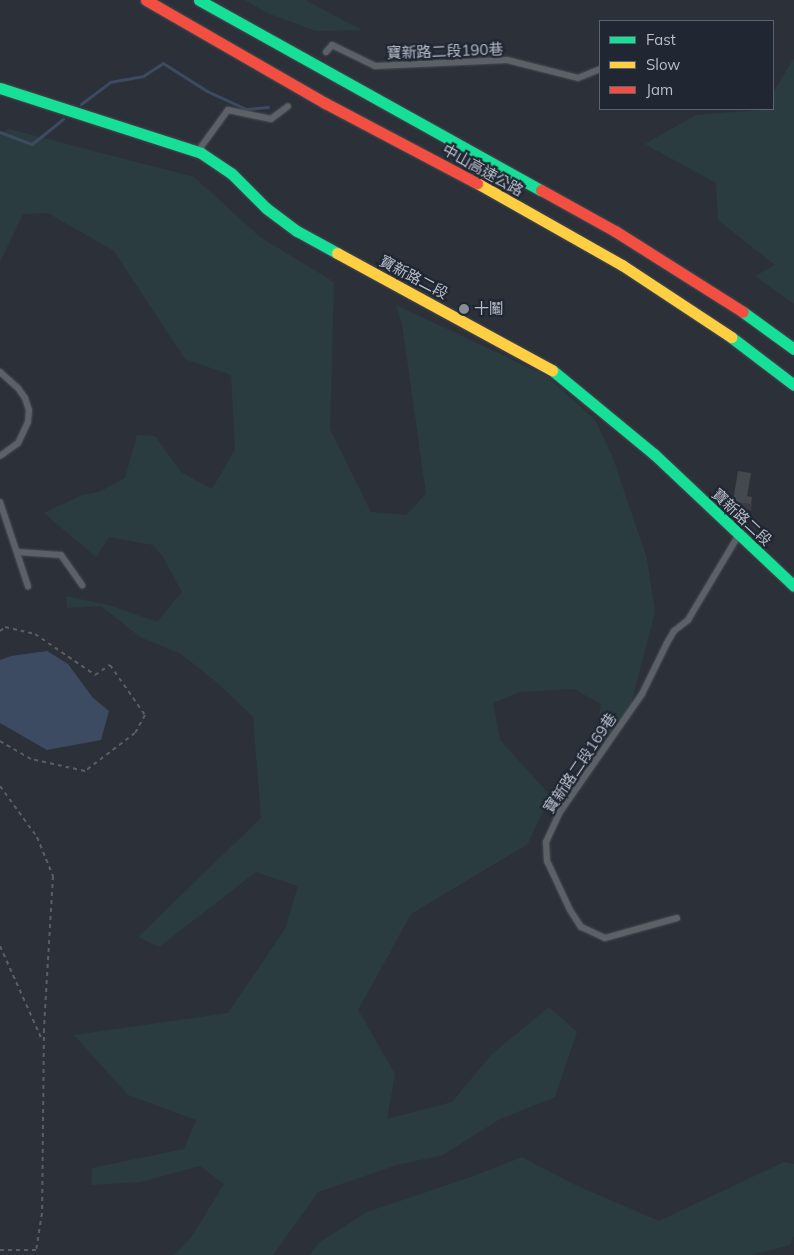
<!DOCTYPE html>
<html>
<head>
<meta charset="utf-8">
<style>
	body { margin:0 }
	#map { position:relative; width:794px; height:1255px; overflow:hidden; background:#2c3139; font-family:Mulish,"Noto Sans TC",sans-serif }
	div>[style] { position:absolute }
	.green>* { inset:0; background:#2a3c3f }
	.water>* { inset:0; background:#3c4b61 }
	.stream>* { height:3px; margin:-1.5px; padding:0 1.5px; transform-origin:1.5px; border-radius:1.5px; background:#3c4b61 }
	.path>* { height:2px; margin-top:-1px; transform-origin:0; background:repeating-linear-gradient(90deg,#5a5f64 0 4px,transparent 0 8px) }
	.roads { filter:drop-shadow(0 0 1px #484c52) drop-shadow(0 0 1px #484c52) }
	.lane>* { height:6px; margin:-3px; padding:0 3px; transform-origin:3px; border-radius:3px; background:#5c6067 }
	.fast>* { height:11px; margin:-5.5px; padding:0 5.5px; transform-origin:5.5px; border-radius:5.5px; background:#16e098 }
	.slow>* { height:11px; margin:-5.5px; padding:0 5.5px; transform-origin:5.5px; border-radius:5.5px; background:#ffcf43 }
	.jam>* { height:11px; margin:-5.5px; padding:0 5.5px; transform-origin:5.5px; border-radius:5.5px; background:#f24e42 }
	.wall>* { inset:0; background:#3a3e44 }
	.shaded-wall>* { inset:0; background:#303237 }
	.building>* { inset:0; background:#44484f }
	.dots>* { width:14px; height:14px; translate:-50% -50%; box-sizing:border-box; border:2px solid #202733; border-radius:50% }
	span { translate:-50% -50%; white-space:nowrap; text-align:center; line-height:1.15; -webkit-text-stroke:4.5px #202733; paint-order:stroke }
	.street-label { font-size:15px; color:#b7bec9 }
	.poi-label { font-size:15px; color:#b7bec9 }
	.left { translate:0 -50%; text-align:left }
	.legend { position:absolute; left:599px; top:20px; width:175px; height:90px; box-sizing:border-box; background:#202733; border:1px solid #5c636f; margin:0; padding:6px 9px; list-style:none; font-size:15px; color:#b7bec9 }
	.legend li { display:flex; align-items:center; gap:10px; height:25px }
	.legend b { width:25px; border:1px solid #5c636f }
</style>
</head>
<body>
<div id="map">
	<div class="green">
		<i style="clip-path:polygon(245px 0,305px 0,362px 30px,316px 31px,267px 13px)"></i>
		<i style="clip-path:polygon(794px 58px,794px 304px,755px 276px,775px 265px,718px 220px,716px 183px,645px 144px,696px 115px,773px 109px,773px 93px)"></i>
		<i style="clip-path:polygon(9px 129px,194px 177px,260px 237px,334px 282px,330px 429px,371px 512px,406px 515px,426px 494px,402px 324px,396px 305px,547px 376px,595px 420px,613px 458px,647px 559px,655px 612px,631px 704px,591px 765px,601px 704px,574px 689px,520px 692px,493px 703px,500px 740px,550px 795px,528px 844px,411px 914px,358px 1010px,395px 1074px,387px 1119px,452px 1102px,492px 1054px,549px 1007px,577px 1032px,555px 1097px,500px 1119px,443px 1155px,397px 1165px,318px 1192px,273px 1255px,174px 1255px,190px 1239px,224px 1184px,200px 1166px,140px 1182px,91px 1185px,92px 1168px,184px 1149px,196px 1120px,128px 1095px,74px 1035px,228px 1013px,285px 929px,298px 886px,256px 872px,159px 947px,138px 937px,261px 818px,253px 717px,220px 685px,181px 654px,140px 637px,101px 606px,67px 608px,66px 596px,112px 606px,157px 622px,182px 592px,163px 557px,153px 545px,109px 537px,96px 557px,44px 513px,82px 495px,99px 492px,125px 478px,137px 435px,155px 436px,181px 472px,212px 489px,235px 450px,231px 375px,185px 359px,114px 251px,48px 213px,23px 214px,0 262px,0 133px)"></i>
		<i style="clip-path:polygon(522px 1157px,573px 1184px,659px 1221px,784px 1162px,794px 1164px,794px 1236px,790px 1245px,751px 1255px,309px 1255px,320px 1242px,367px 1212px,474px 1176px)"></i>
	</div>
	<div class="water">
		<i style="clip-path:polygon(47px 651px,68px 664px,93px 698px,109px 711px,101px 740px,47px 750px,0 723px,0 660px,11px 656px)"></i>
	</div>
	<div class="stream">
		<i style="left:81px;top:104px;width:36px;rotate:-37deg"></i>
		<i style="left:110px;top:82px;width:34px;rotate:-10deg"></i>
		<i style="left:143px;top:76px;width:24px;rotate:-33deg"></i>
		<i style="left:163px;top:63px;width:52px;rotate:32.5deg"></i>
		<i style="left:207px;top:91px;width:43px;rotate:24.8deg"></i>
		<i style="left:246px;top:109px;width:22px;rotate:-5deg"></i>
		<i style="left:0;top:132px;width:34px;rotate:21deg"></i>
		<i style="left:32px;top:144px;width:40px;rotate:-39deg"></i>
	</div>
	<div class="path">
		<i style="left:0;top:631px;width:6px;rotate:-39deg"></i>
		<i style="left:5px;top:627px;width:31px;rotate:13deg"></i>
		<i style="left:35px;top:634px;width:73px;rotate:34.3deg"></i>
		<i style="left:95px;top:675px;width:18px;rotate:-34deg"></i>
		<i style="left:110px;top:665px;width:61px;rotate:55deg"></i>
		<i style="left:145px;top:715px;width:21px;rotate:119deg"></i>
		<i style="left:135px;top:733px;width:63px;rotate:142.8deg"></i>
		<i style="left:85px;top:771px;width:55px;rotate:-167.5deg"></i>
		<i style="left:31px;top:759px;width:36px;rotate:-150deg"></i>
		<i style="left:0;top:786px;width:63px;rotate:54deg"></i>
		<i style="left:37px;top:837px;width:42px;rotate:67.7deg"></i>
		<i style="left:53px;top:876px;width:153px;rotate:93.4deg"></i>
		<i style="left:44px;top:1029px;width:184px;rotate:90.6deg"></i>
		<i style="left:42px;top:1213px;width:37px;rotate:99deg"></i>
		<i style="left:36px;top:1250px;width:36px;rotate:180deg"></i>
		<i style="left:0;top:946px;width:103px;rotate:65.9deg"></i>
	</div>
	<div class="roads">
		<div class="lane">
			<i style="left:326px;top:52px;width:9px;rotate:-49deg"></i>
			<i style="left:332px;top:45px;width:48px;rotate:26deg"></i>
			<i style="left:375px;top:66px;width:132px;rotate:-2.6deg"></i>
			<i style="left:507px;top:60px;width:73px;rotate:14.2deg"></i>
			<i style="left:578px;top:78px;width:24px;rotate:-22deg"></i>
			<i style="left:198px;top:151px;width:51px;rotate:-53.8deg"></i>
			<i style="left:228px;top:110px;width:44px;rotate:11.8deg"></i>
			<i style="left:271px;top:119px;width:21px;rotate:-37deg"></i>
			<i style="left:0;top:372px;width:24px;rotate:42deg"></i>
			<i style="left:18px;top:388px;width:12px;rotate:55deg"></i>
			<i style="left:25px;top:398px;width:13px;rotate:72deg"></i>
			<i style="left:29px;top:410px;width:12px;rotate:95deg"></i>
			<i style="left:28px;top:422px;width:23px;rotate:115deg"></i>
			<i style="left:18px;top:443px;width:22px;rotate:144deg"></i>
			<i style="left:0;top:502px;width:89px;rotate:71.6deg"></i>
			<i style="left:17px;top:552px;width:44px;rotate:3.9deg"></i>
			<i style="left:61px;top:555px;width:37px;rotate:55deg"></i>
			<i style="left:677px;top:918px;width:75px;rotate:164.5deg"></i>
			<i style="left:605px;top:938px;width:26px;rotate:-155deg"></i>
			<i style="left:581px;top:927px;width:20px;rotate:-123deg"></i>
			<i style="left:570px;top:910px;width:54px;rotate:-115.1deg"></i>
			<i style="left:547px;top:861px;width:19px;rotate:-93deg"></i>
			<i style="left:546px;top:842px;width:33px;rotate:-65deg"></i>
			<i style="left:560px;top:812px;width:144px;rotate:-55.2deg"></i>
			<i style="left:642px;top:694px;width:57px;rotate:-63.9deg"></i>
			<i style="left:667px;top:643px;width:14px;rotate:-60deg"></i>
			<i style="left:674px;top:631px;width:18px;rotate:-38deg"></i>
			<i style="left:688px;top:620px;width:98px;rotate:-59.2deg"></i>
		</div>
		<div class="fast">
			<i style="left:199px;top:0;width:391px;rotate:29.1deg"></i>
			<i style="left:0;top:88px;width:211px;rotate:17.9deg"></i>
			<i style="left:201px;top:153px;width:36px;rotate:34deg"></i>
			<i style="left:231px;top:173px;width:49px;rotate:45deg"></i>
			<i style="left:266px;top:208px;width:39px;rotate:37deg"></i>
			<i style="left:297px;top:231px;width:46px;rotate:28.8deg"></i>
			<i style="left:743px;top:312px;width:63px;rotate:36deg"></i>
			<i style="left:731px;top:337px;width:79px;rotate:37.3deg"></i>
			<i style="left:552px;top:370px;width:132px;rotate:39.5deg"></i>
			<i style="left:654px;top:454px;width:192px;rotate:43.3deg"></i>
		</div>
		<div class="slow">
			<i style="left:477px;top:183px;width:167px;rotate:29.5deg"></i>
			<i style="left:622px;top:265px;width:131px;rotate:33.4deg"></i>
			<i style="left:337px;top:253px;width:245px;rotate:28.6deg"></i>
		</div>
		<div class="jam">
			<i style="left:146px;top:0;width:207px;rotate:29.9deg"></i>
			<i style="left:325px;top:103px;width:172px;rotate:27.8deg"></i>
			<i style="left:541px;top:190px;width:85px;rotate:29deg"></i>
			<i style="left:615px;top:231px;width:151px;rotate:32.3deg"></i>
		</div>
	</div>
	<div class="wall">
		<i style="clip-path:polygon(751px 480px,748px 496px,752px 504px,751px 511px,733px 508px,733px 501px)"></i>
	</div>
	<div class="shaded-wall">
		<i style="clip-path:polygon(751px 473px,751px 480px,747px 503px,747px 496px)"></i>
	</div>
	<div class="building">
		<i style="clip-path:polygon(738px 471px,751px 473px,747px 496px,752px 497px,751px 504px,733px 501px)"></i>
	</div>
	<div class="dots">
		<i style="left:464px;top:309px;background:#868d97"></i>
	</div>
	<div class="street-label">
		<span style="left:445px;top:51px;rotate:-2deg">寶新路二段190巷</span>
		<span style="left:483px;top:170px;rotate:29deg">中山高速公路</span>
		<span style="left:414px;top:277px;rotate:28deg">寶新路二段</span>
		<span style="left:742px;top:517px;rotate:43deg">寶新路二段</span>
		<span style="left:580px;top:763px;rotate:-56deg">寶新路二段169巷</span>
	</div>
	<div class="poi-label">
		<span class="left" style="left:474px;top:309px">十鬮</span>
	</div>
	<ul class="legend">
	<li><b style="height:6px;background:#16e098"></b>Fast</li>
	<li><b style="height:6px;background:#ffcf43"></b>Slow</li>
	<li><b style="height:6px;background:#f24e42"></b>Jam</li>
	</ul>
</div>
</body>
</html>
